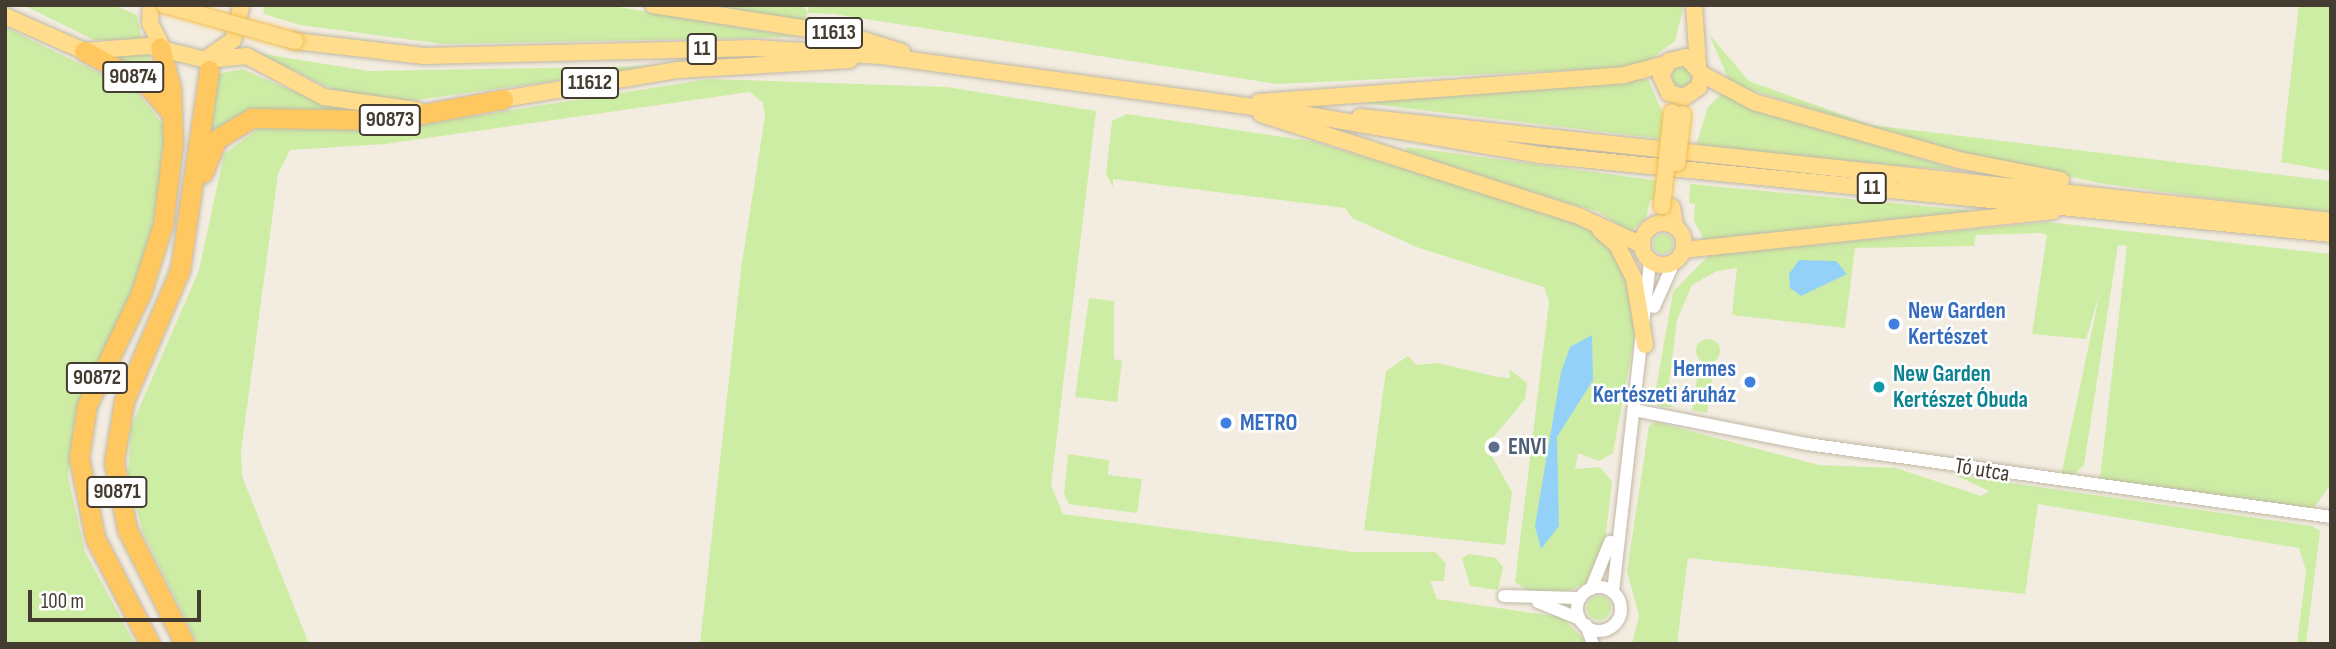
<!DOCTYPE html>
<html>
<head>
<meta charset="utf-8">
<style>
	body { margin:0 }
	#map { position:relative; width:2336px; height:649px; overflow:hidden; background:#f3ede1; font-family:"Sofia Sans Condensed",sans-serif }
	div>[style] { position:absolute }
	.green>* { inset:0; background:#cdeda4; transform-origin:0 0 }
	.round { border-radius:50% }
	.water>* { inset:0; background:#94d1f8 }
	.roads { filter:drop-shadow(0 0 2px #c1b8a5) drop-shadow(0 0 2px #c1b8a5) }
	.minor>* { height:12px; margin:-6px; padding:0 6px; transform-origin:6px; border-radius:6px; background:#fff }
	.minor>.ring { margin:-6px; padding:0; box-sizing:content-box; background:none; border:12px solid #fff; border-radius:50% }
	.major>* { height:16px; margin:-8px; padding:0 8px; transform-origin:8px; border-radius:8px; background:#ffdd8d }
	.major>.ring { margin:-8px; padding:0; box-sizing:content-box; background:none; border:16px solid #ffdd8d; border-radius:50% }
	.highway>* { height:19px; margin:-9.5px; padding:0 9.5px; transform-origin:9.5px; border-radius:9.5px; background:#ffc75f }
	.bridges { filter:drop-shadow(0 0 2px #f1be50) drop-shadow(0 0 2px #f1be50) }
	.major-bridge>* { height:16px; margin:-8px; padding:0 8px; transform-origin:8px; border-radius:8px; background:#ffdd8d }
	.dots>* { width:19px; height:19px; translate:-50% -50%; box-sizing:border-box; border:4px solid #fff; border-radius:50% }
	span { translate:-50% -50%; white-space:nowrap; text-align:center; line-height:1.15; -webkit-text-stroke:5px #fff; paint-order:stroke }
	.shield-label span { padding:2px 5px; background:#fff; border:2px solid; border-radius:5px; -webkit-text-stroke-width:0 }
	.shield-label { font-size:21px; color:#443c31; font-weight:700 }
	.shop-label { font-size:23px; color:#366cbe; font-weight:700 }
	.left { translate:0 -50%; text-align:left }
	.right { translate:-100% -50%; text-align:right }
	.culture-label { font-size:23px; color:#0d838f; font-weight:700 }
	.service-label { font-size:23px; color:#4e5e75; font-weight:700 }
	.street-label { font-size:23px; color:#443c31 }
	.frame { position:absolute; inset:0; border:7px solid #443c31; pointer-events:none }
	.scale { position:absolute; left:28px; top:590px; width:173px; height:32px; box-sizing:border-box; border:4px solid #443c31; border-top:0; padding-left:9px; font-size:21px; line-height:24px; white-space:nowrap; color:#443c31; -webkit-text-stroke:5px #fff; paint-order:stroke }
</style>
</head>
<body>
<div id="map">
	<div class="green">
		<i style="clip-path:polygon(23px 5px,113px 5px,137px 15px,142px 40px,94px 40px)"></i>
		<i style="clip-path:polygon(263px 5px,607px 5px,797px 37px,443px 44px,300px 25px,264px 14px)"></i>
		<i style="clip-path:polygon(692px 5px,803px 5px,807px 12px,810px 5px,1684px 5px,1675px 41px,1640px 67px,1277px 84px,834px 14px,807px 13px,805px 23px)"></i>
		<i style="clip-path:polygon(2299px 5px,2331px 5px,2331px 171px,2281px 162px)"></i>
		<i style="clip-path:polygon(5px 27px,136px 91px,166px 128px,159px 207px,146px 258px,74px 427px,68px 476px,85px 552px,135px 644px,5px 644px)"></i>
		<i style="clip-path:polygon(1709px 34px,1749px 81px,1871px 125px,2331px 181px,2331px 215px,2099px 183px,1909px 141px,1730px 83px)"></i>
		<i style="clip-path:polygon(147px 50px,157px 81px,104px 53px)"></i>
		<i style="clip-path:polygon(257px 53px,369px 71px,661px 66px,395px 103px,334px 90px)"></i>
		<i class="round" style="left:1672px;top:67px;width:20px;height:20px"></i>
		<i style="clip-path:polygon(242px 69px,319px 102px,369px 113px,280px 110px,208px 140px,213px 75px)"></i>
		<i style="clip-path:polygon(709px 79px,947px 87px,1096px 111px,1051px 485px,1063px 514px,1353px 552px,1435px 552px,1446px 563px,1444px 581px,1430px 581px,1437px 599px,1561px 617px,1589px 644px,700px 644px,741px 269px,765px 116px,763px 103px,750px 92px,385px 144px,290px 150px,278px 174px,241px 452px,242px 476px,309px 644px,198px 644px,143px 533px,128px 475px,131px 427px,199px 270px,224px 154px,259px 128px,412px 126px)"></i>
		<i style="clip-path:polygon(1648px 79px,1666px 121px,1663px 139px,1363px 103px)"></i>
		<i style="clip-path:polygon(1723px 93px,1770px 112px,1957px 170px,1694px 152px,1708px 107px)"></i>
		<i style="clip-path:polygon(1127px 114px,1311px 141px,1525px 205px,1585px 225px,1604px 239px,1631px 279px,1636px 329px,1613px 453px,1599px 461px,1578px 453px,1575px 469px,1600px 467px,1612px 482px,1605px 542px,1589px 581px,1562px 594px,1529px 591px,1515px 582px,1549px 302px,1544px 287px,1419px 248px,1352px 218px,1345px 208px,1113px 179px,1113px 187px,1106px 174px,1112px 121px)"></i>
		<i style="clip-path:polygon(1407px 147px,1660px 181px,1658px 200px,1650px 200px,1646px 218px,1630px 232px,1599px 212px,1404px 155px)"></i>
		<i style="clip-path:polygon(1690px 184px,1966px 210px,1969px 213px,1707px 245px,1694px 221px,1695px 204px,1689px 203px)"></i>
		<i style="clip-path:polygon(2048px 222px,2331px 254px,2331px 484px,2313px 509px,2107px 484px,2100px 477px,2127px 246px,2118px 245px,2084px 465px,2072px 476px,2061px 476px,2100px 292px,2086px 339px,2032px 334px,2047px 235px,2040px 233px,1976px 235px,1974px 246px,1855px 248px,1845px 328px,1732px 315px,1737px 268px,1717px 271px,1692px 285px,1677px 320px,1667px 400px,1673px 407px,1659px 407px,1654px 400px,1673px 292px,1709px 255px)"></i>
		<i class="round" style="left:1653px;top:234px;width:20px;height:20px"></i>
		<i style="clip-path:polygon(1089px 298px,1114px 301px,1114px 359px,1122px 361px,1117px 402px,1075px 397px)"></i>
		<i class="round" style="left:1696px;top:339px;width:24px;height:24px"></i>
		<i style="clip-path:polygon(1408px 356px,1416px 365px,1438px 363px,1498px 377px,1510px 378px,1509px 369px,1527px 383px,1525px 399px,1492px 439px,1490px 453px,1512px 492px,1505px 545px,1364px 530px,1386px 371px)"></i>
		<i style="left:1698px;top:370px;width:15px;height:41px;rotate:8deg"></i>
		<i style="clip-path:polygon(1656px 422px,1819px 465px,1896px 468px,1981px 496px,1989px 491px,1955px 475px,2312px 526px,2320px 531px,2306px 644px,2297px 644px,2306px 571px,2299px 548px,2038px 504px,2025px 594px,1688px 558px,1677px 644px,1632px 644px,1639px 616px,1627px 571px,1649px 426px)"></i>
		<i style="clip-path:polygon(1068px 454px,1109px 460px,1108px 475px,1142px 479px,1137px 513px,1069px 504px,1064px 493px)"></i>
		<i style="clip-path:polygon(1469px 554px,1496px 558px,1503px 567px,1498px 590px,1470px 586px,1462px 558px)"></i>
		<i class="round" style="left:1587px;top:596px;width:24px;height:24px"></i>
	</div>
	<div class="water">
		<i style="clip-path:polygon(1799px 260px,1836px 261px,1847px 274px,1801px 296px,1790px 288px,1789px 274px)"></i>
		<i style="clip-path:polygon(1592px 335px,1593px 380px,1557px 437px,1559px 526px,1541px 549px,1535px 526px,1561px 372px,1570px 347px)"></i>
	</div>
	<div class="roads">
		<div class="minor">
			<i style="left:1654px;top:307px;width:49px;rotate:-66deg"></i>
			<i style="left:1634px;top:410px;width:176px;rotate:11.1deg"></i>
			<i style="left:1807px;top:444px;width:529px;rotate:7.93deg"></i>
			<i class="ring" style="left:1577px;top:587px;width:32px;height:32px"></i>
			<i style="left:1591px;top:589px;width:51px;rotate:-68deg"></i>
			<i style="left:1613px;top:592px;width:334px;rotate:-83.6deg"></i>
			<i style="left:1504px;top:596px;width:76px;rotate:1.5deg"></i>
			<i style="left:1538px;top:602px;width:45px;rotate:22deg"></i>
			<i style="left:1586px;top:625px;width:20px;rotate:70deg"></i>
		</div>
		<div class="major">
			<i style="left:151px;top:5px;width:18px;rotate:93deg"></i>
			<i style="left:150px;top:23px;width:31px;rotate:63deg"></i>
			<i style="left:653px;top:5px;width:196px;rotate:8.8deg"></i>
			<i style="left:847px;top:35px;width:58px;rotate:17.2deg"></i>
			<i style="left:1694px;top:5px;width:60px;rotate:86.2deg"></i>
			<i style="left:5px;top:16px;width:86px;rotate:23.9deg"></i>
			<i style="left:84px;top:51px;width:65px;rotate:-4.4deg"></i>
			<i style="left:149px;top:46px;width:59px;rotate:13.8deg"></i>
			<i style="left:206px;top:60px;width:41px;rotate:-5.6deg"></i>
			<i style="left:247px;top:56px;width:87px;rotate:28deg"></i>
			<i style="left:324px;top:97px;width:94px;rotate:8deg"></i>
			<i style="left:295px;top:41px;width:130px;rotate:6.6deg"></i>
			<i style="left:424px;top:56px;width:331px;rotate:-1.4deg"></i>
			<i style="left:755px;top:48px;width:126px;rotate:3.6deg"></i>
			<i style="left:881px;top:56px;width:425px;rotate:7.8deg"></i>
			<i style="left:1302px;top:114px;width:242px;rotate:9.8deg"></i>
			<i style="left:1540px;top:155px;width:795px;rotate:5.7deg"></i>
			<i style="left:210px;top:56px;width:28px;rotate:-35deg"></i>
			<i style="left:233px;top:40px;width:36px;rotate:-76deg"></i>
			<i style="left:1702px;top:74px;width:13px;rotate:103deg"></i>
			<i style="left:1699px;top:87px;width:18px;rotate:146deg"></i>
			<i style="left:1684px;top:97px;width:16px;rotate:-165deg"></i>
			<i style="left:1669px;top:93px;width:19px;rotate:-115deg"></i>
			<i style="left:1661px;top:76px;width:17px;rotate:-62deg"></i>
			<i style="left:1669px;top:61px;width:17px;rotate:-13deg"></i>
			<i style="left:1686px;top:57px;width:23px;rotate:47deg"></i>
			<i style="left:1702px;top:74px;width:59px;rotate:28.3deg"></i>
			<i style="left:1754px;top:102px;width:213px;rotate:15.8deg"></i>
			<i style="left:1959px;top:160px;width:104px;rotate:11.1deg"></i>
			<i style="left:491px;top:101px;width:190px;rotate:-9.4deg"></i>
			<i style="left:678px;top:70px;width:172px;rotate:-3.3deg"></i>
			<i style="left:1259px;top:102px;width:366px;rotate:-4.2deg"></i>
			<i style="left:1624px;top:75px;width:43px;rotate:-14.7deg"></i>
			<i style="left:1261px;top:114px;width:336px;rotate:17.8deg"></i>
			<i style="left:1581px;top:217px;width:67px;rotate:24.7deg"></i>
			<i style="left:1360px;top:117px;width:977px;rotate:6.11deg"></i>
			<i style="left:1672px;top:207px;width:20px;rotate:81deg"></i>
			<i class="ring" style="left:1642px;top:223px;width:26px;height:26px"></i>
			<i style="left:1600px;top:230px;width:23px;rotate:41deg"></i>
			<i style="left:1617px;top:245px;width:38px;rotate:63deg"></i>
			<i style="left:1634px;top:279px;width:67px;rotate:80.5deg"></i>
			<i style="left:1683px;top:250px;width:372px;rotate:-6deg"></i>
		</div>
		<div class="highway">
			<i style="left:84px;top:51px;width:70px;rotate:28deg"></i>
			<i style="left:146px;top:84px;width:40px;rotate:49deg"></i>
			<i style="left:203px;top:173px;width:37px;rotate:-68deg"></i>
			<i style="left:217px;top:139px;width:41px;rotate:-31deg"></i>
			<i style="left:252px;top:118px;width:137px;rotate:0.8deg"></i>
			<i style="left:389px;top:120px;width:116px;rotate:-10.4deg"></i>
			<i style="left:150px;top:644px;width:119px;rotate:-117.4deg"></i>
			<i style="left:95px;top:538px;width:83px;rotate:-101.2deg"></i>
			<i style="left:79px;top:457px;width:53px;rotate:-81.3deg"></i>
			<i style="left:87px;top:405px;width:124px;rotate:-64.3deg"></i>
			<i style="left:141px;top:293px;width:72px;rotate:-72.3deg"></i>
			<i style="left:163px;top:224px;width:82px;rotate:-83deg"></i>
			<i style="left:173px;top:143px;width:55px;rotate:-92.1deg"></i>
			<i style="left:171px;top:88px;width:42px;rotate:-105deg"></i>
			<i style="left:185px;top:644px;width:129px;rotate:-116.8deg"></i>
			<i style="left:127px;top:529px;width:68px;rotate:-101deg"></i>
			<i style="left:114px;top:462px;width:62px;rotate:-80.7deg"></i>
			<i style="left:124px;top:401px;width:142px;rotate:-66.9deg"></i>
			<i style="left:180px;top:270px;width:202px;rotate:-81.7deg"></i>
		</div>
	</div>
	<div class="bridges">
		<div class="major-bridge">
			<i style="left:165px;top:5px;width:135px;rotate:15.5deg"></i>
			<i style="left:1677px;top:163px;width:49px;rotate:-83deg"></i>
			<i style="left:1662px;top:206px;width:94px;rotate:-83.9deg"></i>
		</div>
	</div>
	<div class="dots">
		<i style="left:1894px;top:324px;background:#3f7fe0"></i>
		<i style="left:1750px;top:382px;background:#3f7fe0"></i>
		<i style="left:1879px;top:387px;background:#0f9aa8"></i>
		<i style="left:1226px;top:423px;background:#3f7fe0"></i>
		<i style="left:1494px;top:447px;background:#5c6f8a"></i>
	</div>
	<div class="shield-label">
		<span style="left:834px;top:33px">11613</span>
		<span style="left:702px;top:49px">11</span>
		<span style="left:133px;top:77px">90874</span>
		<span style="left:590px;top:83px">11612</span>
		<span style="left:390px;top:120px">90873</span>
		<span style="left:1872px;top:188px">11</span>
		<span style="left:97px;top:378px">90872</span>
		<span style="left:117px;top:492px">90871</span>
	</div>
	<div class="shop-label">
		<span class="left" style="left:1908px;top:324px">New Garden<br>Kertészet</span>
		<span class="right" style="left:1736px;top:382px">Hermes<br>Kertészeti áruház</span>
		<span class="left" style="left:1240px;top:423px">METRO</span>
	</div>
	<div class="culture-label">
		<span class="left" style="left:1893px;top:387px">New Garden<br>Kertészet Óbuda</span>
	</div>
	<div class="service-label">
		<span class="left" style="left:1508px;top:447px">ENVI</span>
	</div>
	<div class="street-label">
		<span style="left:1982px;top:470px;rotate:9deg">Tó utca</span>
	</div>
	<div class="frame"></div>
	<div class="scale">100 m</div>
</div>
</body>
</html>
